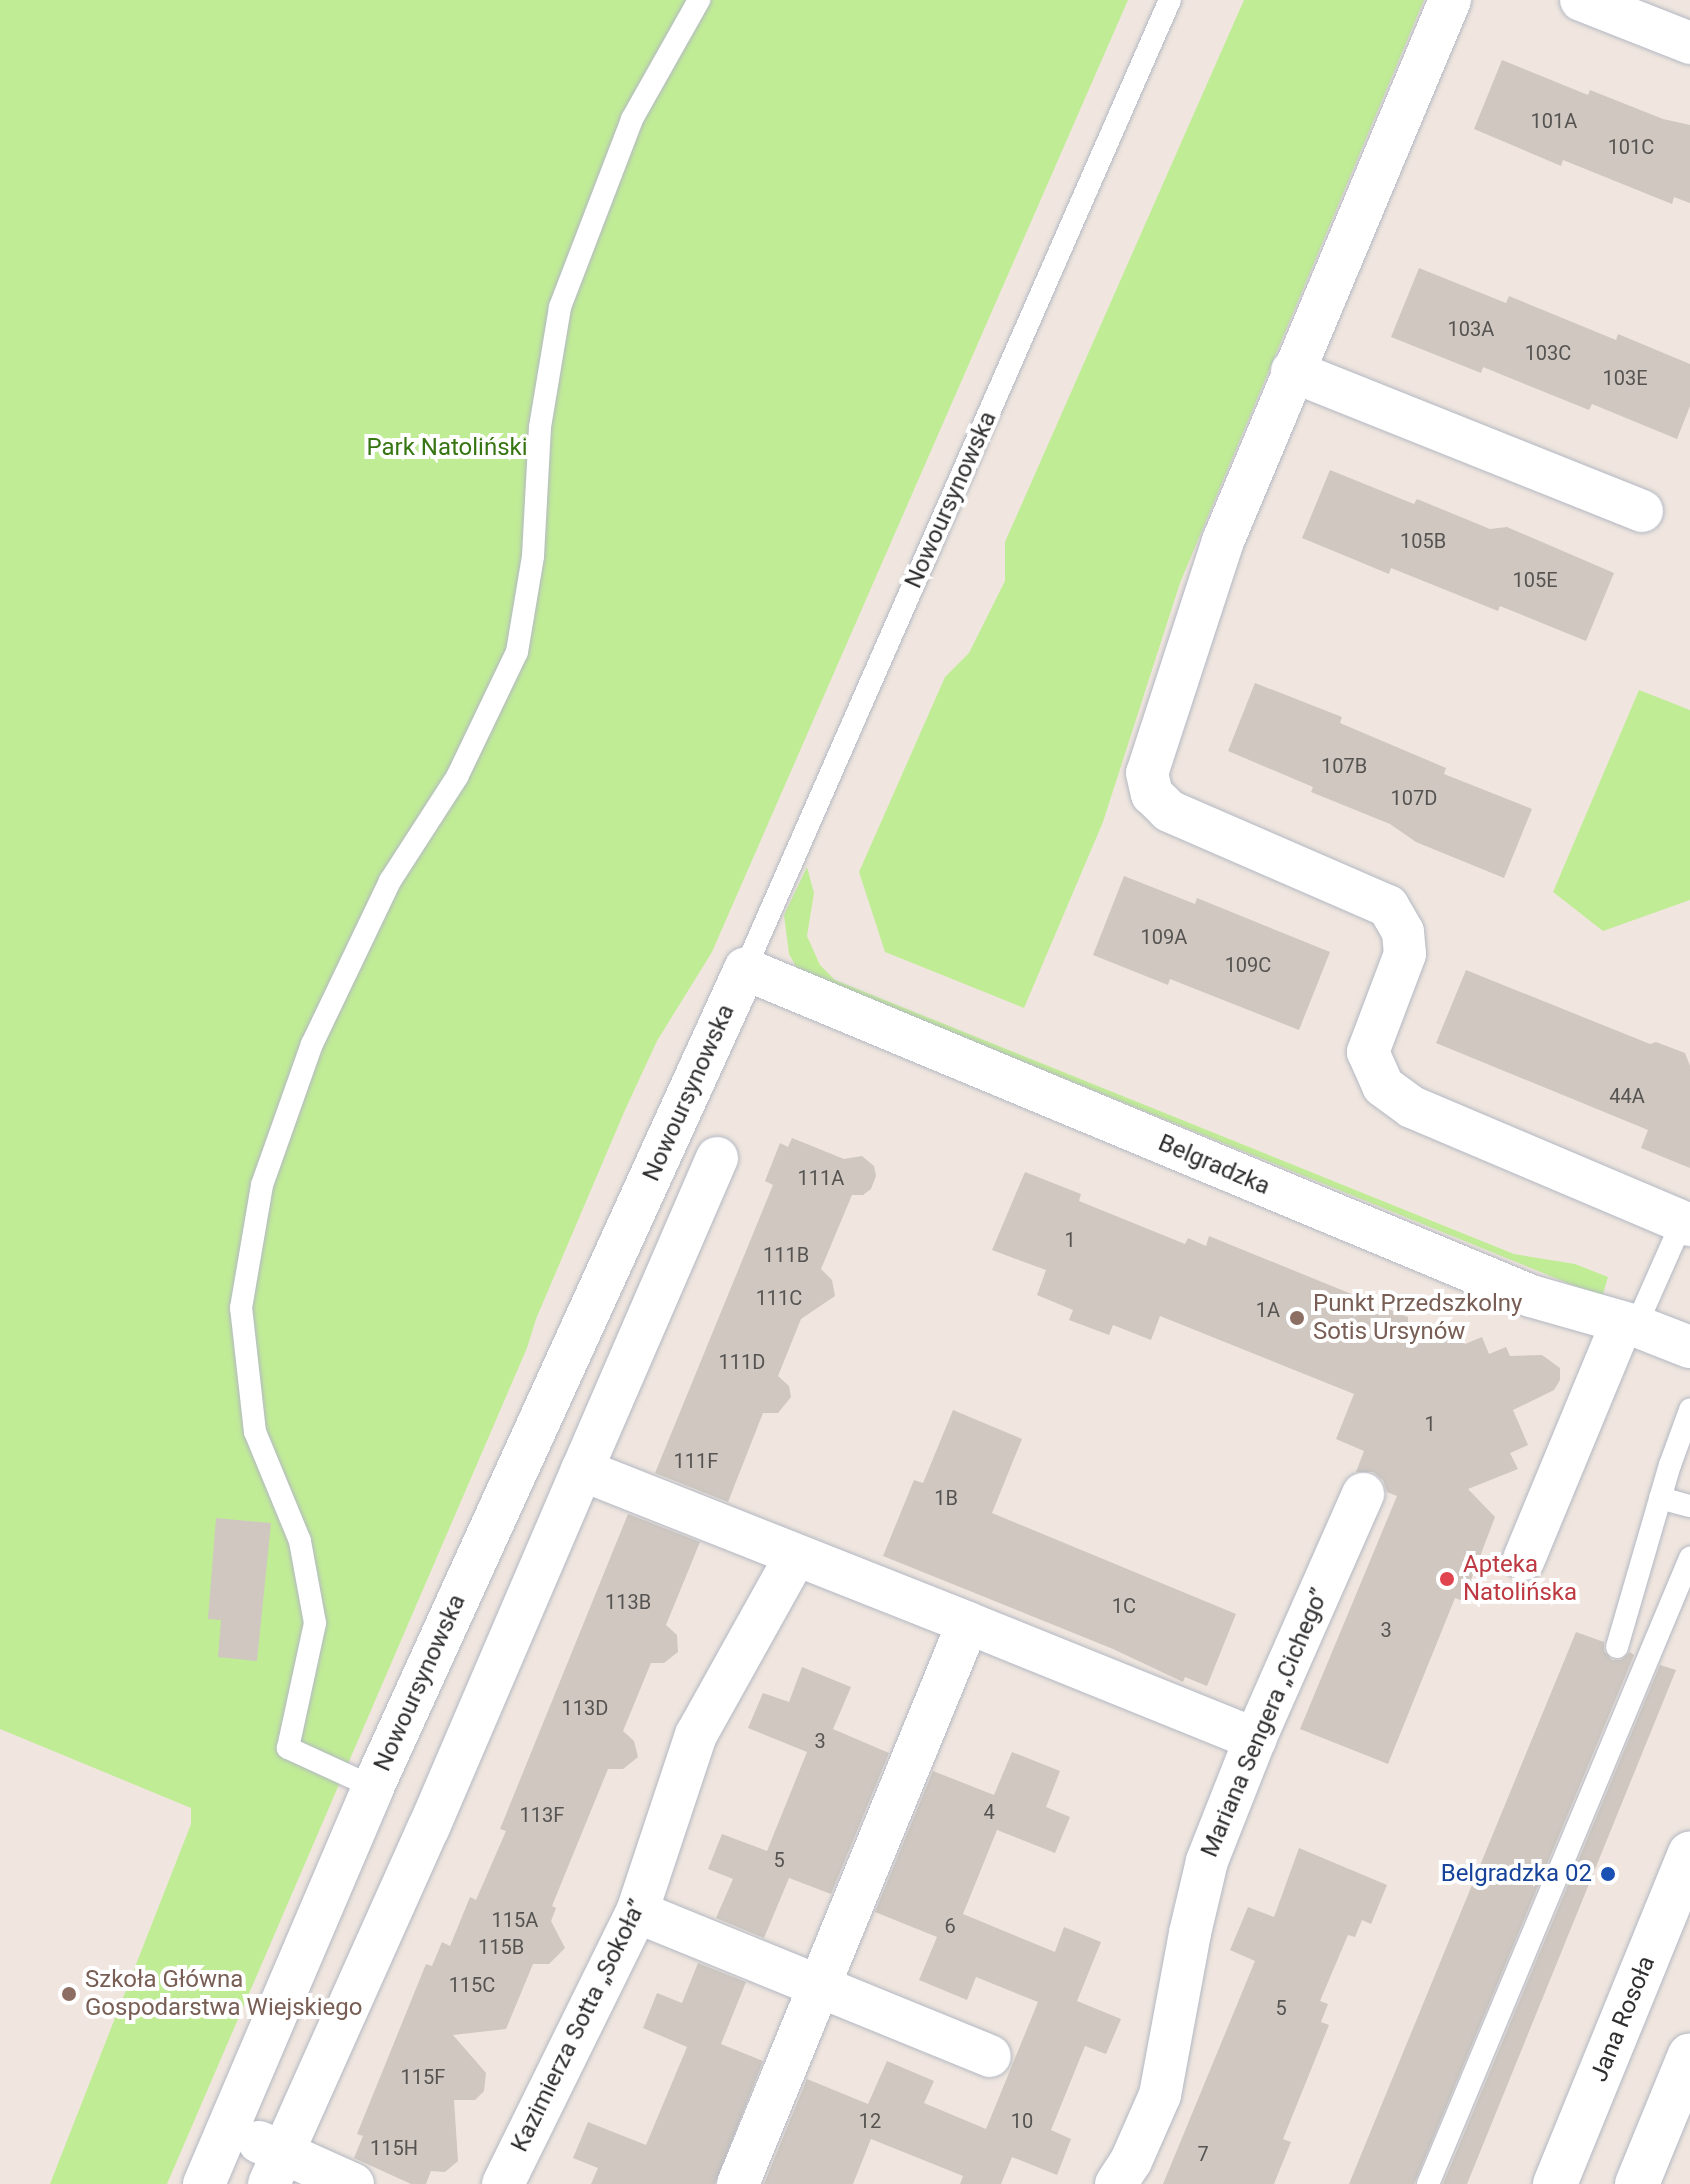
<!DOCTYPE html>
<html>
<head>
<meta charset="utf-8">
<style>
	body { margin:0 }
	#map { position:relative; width:1690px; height:2184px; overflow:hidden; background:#f0e6df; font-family:Roboto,sans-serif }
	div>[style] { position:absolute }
	.green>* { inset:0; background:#c1ec96 }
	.building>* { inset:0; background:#cfc7c0 }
	.roads { filter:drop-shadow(0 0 2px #b3b8c2) drop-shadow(0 0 2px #b3b8c2) }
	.lane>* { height:22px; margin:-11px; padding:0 11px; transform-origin:11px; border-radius:11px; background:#fff }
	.street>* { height:42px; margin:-21px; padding:0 21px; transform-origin:21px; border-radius:21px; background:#fff }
	.secondary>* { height:44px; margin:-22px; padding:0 22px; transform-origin:22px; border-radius:22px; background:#fff }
	.dots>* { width:22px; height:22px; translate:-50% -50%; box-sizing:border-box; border:4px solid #fff; border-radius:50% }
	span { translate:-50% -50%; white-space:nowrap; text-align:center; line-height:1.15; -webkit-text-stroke:8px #fff; paint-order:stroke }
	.number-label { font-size:20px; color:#565452 }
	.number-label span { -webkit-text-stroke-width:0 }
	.park-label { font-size:24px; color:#377513 }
	.street-label { font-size:24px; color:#2e2e2e }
	.education-label { font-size:24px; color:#785e54 }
	.left { translate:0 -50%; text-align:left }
	.health-label { font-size:24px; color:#be3a42 }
	.transit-label { font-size:24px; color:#164399 }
	.right { translate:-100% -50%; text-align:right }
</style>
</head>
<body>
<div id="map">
	<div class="green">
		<i style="clip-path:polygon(0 0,1128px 0,712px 952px,657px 1041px,625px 1110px,536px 1319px,527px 1348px,167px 2184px,50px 2184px,191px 1824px,191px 1808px,0 1729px)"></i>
		<i style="clip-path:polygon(1244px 0,1424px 0,1180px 583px,1103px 822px,1024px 1008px,885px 952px,859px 872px,945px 677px,969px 653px,1005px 581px,1005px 542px)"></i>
		<i style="clip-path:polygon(1639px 690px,1690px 710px,1690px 900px,1603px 931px,1553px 892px)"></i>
		<i style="clip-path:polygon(807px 867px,814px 893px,807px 936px,820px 965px,835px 980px,1514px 1254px,1575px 1264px,1608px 1277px,1602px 1297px,798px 970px,789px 954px,784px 915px)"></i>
	</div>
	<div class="building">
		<i style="clip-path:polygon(1502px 60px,1588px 95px,1590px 90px,1663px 119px,1690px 125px,1690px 203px,1674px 197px,1672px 204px,1563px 160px,1561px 166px,1474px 129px)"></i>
		<i style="clip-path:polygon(1419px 268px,1506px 303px,1509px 296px,1616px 340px,1618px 334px,1690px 364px,1690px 406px,1677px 439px,1592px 404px,1589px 410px,1483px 367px,1481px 373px,1391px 337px)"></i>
		<i style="clip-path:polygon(1330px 470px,1414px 504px,1417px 499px,1490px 529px,1507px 527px,1614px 573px,1586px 641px,1500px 606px,1498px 611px,1391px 568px,1389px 574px,1302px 538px)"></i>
		<i style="clip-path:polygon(1255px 683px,1342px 717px,1340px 723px,1446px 768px,1444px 774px,1532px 809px,1504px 878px,1416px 842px,1390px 824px,1311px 792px,1313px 787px,1228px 751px)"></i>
		<i style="clip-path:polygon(1124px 876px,1195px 904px,1197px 898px,1330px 952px,1299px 1030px,1170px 979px,1168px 985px,1093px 955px)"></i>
		<i style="clip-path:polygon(1466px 970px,1650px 1044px,1656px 1042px,1685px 1053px,1690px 1066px,1690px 1168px,1641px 1148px,1648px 1130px,1436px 1043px)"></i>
		<i style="clip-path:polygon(792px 1138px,844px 1159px,862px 1156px,874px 1166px,876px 1176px,871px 1189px,863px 1195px,852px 1195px,821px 1269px,832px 1280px,835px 1296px,801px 1319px,778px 1376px,789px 1386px,791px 1397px,778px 1413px,763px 1413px,728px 1502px,655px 1473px,773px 1185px,765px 1181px,780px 1143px,788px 1147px)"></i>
		<i style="clip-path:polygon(1025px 1172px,1081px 1194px,1079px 1201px,1185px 1244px,1188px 1238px,1206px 1246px,1209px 1236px,1408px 1317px,1408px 1322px,1440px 1335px,1457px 1329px,1465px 1344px,1482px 1337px,1489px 1354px,1506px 1347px,1510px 1356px,1542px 1355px,1560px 1368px,1560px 1380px,1554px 1390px,1513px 1410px,1528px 1445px,1510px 1453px,1518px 1469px,1468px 1489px,1495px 1517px,1463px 1601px,1455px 1598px,1388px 1764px,1300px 1729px,1397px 1496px,1387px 1492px,1383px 1480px,1373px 1472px,1356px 1472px,1364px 1451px,1336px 1439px,1354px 1394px,1160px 1316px,1151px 1340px,1113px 1325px,1109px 1335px,1069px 1320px,1073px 1310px,1037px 1295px,1046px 1270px,992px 1250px)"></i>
		<i style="clip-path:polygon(953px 1410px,1022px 1439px,992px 1513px,1236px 1614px,1207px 1686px,1185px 1677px,1183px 1682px,1113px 1649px,883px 1556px,914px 1480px,923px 1483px)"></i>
		<i style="clip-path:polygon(628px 1514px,700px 1542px,666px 1625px,677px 1635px,678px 1652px,664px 1663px,651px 1663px,623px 1731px,634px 1741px,638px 1757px,623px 1769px,608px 1769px,552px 1906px,556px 1908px,551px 1921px,565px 1948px,549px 1964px,533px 1964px,506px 2029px,453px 2035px,486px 2073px,484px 2091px,475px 2100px,454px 2100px,458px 2161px,445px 2172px,431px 2171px,426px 2184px,411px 2184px,354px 2158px,363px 2136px,357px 2134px,426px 1964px,432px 1966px,442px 1942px,450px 1946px,470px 1897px,476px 1900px,506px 1831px,500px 1829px)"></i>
		<i style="clip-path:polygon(216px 1518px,271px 1523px,257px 1661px,218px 1657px,221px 1620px,208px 1619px)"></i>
		<i style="clip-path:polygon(1576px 1632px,1604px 1642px,1604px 1651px,1612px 1660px,1621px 1660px,1630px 1652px,1634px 1655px,1414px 2184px,1349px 2184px)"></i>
		<i style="clip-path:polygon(1660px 1665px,1676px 1670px,1467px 2184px,1443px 2184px)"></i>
		<i style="clip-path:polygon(802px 1667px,851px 1687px,833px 1729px,889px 1753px,831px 1894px,789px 1878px,764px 1938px,716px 1918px,733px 1879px,708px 1869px,722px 1834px,767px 1851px,807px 1752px,748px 1728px,763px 1693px,789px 1702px)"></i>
		<i style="clip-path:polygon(1012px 1752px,1060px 1771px,1046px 1807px,1070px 1817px,1055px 1853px,997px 1830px,963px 1914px,1055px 1952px,1064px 1927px,1101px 1942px,1077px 2001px,1121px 2019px,1106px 2054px,1085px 2046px,1051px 2130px,1071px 2139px,1057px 2175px,1012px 2157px,1001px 2184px,960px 2184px,963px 2176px,871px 2139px,853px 2184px,764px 2184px,807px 2079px,868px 2104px,887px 2061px,934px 2081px,924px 2103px,986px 2129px,1038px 2002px,976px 1977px,967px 2000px,919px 1980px,937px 1937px,875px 1912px,933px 1771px,994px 1795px)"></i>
		<i style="clip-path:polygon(1299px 1848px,1387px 1885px,1371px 1924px,1362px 1920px,1355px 1937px,1348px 1935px,1320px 2001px,1328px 2004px,1321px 2022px,1329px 2025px,1283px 2139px,1291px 2142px,1278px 2174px,1274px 2184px,1163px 2184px,1255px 1961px,1230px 1950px,1248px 1907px,1274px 1917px)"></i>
		<i style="clip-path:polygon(698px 1963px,746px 1982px,721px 2044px,763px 2061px,715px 2184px,591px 2184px,598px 2168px,573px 2158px,588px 2122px,646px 2145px,687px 2047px,643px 2028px,657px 1993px,682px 2003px)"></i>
	</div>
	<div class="roads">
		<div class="lane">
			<i style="left:745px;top:969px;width:1058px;rotate:-66.32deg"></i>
			<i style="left:1636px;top:1326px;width:114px;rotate:-66.1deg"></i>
			<i style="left:1660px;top:1498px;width:31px;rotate:15deg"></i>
			<i style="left:1617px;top:1647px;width:190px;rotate:-73.8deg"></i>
			<i style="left:1670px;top:1465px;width:59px;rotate:-70deg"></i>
			<i style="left:373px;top:1787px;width:94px;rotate:-155.4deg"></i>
			<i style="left:288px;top:1748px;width:128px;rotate:-77.8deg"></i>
			<i style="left:315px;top:1623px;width:83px;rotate:-100.4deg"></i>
			<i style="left:300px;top:1541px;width:118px;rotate:-112.4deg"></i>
			<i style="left:255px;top:1432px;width:125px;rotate:-96.4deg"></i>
			<i style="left:241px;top:1308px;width:125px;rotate:-80.3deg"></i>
			<i style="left:262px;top:1185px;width:150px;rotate:-70.5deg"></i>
			<i style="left:312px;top:1044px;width:181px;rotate:-64.4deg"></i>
			<i style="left:390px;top:881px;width:124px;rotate:-57.2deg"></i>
			<i style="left:457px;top:777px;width:139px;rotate:-64.4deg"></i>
			<i style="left:517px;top:652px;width:97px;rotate:-80.5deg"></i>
			<i style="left:533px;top:556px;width:129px;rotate:-86.9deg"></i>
			<i style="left:540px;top:427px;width:122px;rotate:-80.5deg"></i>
			<i style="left:560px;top:307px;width:201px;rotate:-69deg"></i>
			<i style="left:632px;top:119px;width:137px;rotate:-60.6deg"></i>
			<i style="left:1428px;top:2184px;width:679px;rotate:-67.29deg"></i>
		</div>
		<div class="street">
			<i style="left:1450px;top:0;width:587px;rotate:112.76deg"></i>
			<i style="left:1223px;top:541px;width:244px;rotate:108.1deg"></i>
			<i style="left:1147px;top:773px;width:22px;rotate:77deg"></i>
			<i style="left:1152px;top:794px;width:24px;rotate:45deg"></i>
			<i style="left:1169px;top:811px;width:239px;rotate:23.5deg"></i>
			<i style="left:1388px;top:906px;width:30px;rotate:60deg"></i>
			<i style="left:1403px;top:932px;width:22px;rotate:85deg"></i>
			<i style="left:1405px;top:954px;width:105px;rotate:110.7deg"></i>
			<i style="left:1368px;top:1052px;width:37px;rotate:66deg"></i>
			<i style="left:1383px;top:1086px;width:36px;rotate:36deg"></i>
			<i style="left:1412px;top:1107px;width:302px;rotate:23deg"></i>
			<i style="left:1581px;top:0;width:117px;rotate:21.5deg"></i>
			<i style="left:1292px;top:371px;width:377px;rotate:21.8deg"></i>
			<i style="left:582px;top:1470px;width:340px;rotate:-66.6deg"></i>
			<i style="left:1524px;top:1559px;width:256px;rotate:-67.5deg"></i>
			<i style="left:637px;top:1912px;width:381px;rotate:22.2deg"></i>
			<i style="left:259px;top:2142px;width:103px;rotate:24.1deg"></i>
			<i style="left:204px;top:2184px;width:431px;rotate:-66.9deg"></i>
			<i style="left:373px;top:1787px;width:899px;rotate:-65.55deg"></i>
			<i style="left:745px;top:969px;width:851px;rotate:22.59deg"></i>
			<i style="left:1531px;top:1296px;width:109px;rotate:15.9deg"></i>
			<i style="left:1636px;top:1326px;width:58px;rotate:21.3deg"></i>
			<i style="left:269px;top:2184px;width:391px;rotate:-65.9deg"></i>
			<i style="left:429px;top:1827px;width:388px;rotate:-66.8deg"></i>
			<i style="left:582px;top:1470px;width:415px;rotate:21.6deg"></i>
			<i style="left:503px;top:2184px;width:303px;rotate:-63.8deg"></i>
			<i style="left:637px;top:1912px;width:187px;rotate:-71.6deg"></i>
			<i style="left:696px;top:1735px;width:204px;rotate:-60.9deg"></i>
			<i style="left:738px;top:2184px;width:606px;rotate:-67.71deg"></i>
			<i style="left:968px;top:1623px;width:310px;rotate:22deg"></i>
			<i style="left:1116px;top:2184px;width:27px;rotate:-57deg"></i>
			<i style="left:1131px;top:2161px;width:72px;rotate:-66.3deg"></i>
			<i style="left:1160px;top:2095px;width:165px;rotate:-79.5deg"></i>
			<i style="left:1190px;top:1933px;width:74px;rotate:-76.7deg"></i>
			<i style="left:1207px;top:1861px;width:131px;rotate:-68.5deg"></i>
			<i style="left:1255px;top:1739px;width:268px;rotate:-66.2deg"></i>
		</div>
		<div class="secondary">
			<i style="left:1555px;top:2184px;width:357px;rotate:-67.8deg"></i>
			<i style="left:1637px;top:2184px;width:139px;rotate:-67.7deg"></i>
		</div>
	</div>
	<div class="dots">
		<i style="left:1297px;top:1318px;background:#8d6e63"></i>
		<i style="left:1447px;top:1579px;background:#e0444e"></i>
		<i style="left:1608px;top:1874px;background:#1a4fb4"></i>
		<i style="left:69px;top:1994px;background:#8d6e63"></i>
	</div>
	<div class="number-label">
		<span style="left:1554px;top:121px">101A</span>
		<span style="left:1631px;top:147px">101C</span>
		<span style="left:1471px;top:329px">103A</span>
		<span style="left:1548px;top:353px">103C</span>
		<span style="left:1625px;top:378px">103E</span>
		<span style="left:1423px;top:541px">105B</span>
		<span style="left:1535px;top:580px">105E</span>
		<span style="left:1344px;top:766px">107B</span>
		<span style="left:1414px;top:798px">107D</span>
		<span style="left:1164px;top:937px">109A</span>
		<span style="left:1248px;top:965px">109C</span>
		<span style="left:1627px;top:1096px">44A</span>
		<span style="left:821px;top:1178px">111A</span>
		<span style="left:1070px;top:1240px">1</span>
		<span style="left:786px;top:1255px">111B</span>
		<span style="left:779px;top:1298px">111C</span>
		<span style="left:1268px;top:1310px">1A</span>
		<span style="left:742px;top:1362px">111D</span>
		<span style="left:1430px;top:1424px">1</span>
		<span style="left:696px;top:1461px">111F</span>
		<span style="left:946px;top:1498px">1B</span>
		<span style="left:628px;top:1602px">113B</span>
		<span style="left:1124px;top:1606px">1C</span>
		<span style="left:1386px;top:1630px">3</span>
		<span style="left:585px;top:1708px">113D</span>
		<span style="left:820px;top:1741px">3</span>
		<span style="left:989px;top:1812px">4</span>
		<span style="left:542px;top:1815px">113F</span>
		<span style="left:779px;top:1860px">5</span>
		<span style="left:515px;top:1920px">115A</span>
		<span style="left:950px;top:1926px">6</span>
		<span style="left:501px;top:1947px">115B</span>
		<span style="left:472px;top:1985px">115C</span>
		<span style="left:1281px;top:2008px">5</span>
		<span style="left:423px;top:2077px">115F</span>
		<span style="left:870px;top:2121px">12</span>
		<span style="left:1022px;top:2121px">10</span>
		<span style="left:394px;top:2148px">115H</span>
		<span style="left:1203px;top:2154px">7</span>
	</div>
	<div class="park-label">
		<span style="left:447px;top:448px">Park Natoliński</span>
	</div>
	<div class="street-label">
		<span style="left:951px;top:500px;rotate:-66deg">Nowoursynowska</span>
		<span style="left:689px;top:1093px;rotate:-66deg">Nowoursynowska</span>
		<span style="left:1214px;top:1165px;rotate:23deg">Belgradzka</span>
		<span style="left:420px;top:1683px;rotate:-66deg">Nowoursynowska</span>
		<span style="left:1265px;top:1723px;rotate:-67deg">Mariana Sengera „Cichego”</span>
		<span style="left:1623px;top:2019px;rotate:-68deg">Jana Rosoła</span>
		<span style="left:579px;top:2026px;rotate:-64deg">Kazimierza Sotta „Sokoła”</span>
	</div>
	<div class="education-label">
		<span class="left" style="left:1313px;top:1318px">Punkt Przedszkolny<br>Sotis Ursynów</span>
		<span class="left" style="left:85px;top:1994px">Szkoła Główna<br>Gospodarstwa Wiejskiego</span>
	</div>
	<div class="health-label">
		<span class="left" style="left:1463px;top:1579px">Apteka<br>Natolińska</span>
	</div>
	<div class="transit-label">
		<span class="right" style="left:1592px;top:1874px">Belgradzka 02</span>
	</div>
</div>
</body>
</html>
